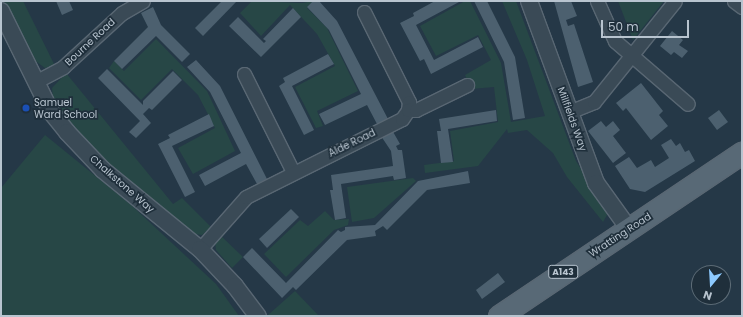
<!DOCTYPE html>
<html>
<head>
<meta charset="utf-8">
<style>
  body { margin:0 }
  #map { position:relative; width:743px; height:317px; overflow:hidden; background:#253847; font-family:Poppins,sans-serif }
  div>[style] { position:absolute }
  .green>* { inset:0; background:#274746 }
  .building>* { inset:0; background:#4c606f }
  .roads { filter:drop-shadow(1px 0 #596773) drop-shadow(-1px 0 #596773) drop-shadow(0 1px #596773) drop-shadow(0 -1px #596773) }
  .minor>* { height:13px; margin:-6.5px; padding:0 6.5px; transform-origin:6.5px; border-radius:6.5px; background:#3a4a56 }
  .tertiary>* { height:16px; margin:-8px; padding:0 8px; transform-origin:8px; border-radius:8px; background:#3a4a56 }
  .primary>* { height:21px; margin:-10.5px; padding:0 10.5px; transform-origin:10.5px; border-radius:10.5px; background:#586976 }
  .dots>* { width:11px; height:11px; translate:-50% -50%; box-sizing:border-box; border:2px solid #1f2f3b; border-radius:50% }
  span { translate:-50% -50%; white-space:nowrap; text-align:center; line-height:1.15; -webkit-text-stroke:3.5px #1f2f3b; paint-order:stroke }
  .shield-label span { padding:1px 3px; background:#1f2f3b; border:1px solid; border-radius:3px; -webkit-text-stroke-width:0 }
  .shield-label { font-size:9px; color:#b8c4cf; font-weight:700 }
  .street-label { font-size:10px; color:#b8c4cf }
  .poi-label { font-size:10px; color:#b8c4cf }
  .left { translate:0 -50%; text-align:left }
  .frame { position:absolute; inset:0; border:2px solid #b8c4cf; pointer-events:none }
  .north { position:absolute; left:691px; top:265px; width:40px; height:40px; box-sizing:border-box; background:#1f2f3b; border:1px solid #5c6b76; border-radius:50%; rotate:198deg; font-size:11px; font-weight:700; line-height:16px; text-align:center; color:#b8c4cf }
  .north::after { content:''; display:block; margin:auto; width:14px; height:18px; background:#8dcaff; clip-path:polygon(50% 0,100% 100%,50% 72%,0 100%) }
  .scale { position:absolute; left:601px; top:20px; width:88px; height:18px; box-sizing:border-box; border:2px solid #b8c4cf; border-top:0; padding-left:5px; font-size:12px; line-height:14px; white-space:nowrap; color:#b8c4cf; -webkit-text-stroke:3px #1f2f3b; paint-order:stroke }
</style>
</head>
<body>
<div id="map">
  <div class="green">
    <div style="clip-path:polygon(4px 1px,23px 1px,55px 66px,45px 68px,34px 60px)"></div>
    <div style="clip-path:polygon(252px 1px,302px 3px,313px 1px,307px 8px,327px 28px,358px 91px,317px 111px,323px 126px,316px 128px,295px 87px,335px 66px,317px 34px,290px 5px,261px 36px,240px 13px)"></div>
    <div style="clip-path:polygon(465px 1px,470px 1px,501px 63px,511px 122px,545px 116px,527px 60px,502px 1px,516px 1px,576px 161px,606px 210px,607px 215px,603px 222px,567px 177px,553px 153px,527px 130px,508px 133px,507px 129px,478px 166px,425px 173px,424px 165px,454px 161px,450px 131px,498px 122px,494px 87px,471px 89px,465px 75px,491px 60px,478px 35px,436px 56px,420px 26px)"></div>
    <div style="clip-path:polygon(618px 1px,664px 1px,633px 40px)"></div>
    <div style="clip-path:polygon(156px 39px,207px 91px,235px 151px,193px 174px,178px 148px,215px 128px,198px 95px,172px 69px,141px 100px,109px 68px,114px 61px,124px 71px)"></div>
    <div style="clip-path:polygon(66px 73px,173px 204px,182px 198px,211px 227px,202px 235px,188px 233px,88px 147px,64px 118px,53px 99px,52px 88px)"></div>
    <div style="clip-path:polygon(45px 135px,130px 204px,216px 284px,239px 316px,1px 316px,1px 188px)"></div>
    <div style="clip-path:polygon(413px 178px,416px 181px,374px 218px,352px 222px,347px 187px)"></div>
    <div style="clip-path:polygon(325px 211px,334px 220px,349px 219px,348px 225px,334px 230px,286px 277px,264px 254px,300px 220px,308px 226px)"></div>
    <div style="clip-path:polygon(219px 234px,243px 257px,232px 268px,216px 250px,215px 241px)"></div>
    <div style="clip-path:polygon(295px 291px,319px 316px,268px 316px,268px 315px)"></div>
  </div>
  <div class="building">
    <div style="clip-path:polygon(56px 1px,69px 1px,73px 10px,62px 15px)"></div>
    <div style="clip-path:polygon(222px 1px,237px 1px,203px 36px,195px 28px)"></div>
    <div style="clip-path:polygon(313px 1px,319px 1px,337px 21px,388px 119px,377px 124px,367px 105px,325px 125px,319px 114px,361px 94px,329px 30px,307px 7px)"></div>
    <div style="clip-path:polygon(435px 1px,459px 2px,416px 25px,434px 60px,478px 37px,483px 47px,431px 74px,424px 59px,420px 61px,400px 23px,414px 16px,413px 13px)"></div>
    <div style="clip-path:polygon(474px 1px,487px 1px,515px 57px,525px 118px,513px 120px,504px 62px)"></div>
    <div style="clip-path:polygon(554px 1px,571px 1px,577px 16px,566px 20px,568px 26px,574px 24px,593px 82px,578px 87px)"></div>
    <div style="clip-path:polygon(153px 7px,161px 25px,190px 54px,182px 62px,156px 36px,122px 69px,114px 61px,148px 27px,141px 13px)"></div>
    <div style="clip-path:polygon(293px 8px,301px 17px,261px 57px,229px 26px,238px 17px,264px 43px,266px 41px,263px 39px)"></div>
    <div style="clip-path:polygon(672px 31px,683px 40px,679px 45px,688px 51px,682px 58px,674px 52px,671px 55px,660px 46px)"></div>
    <div style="clip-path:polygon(328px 54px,334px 64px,292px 86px,314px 130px,304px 135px,279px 86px,285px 82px,283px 78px)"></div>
    <div style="clip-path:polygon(196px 60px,220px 86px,267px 179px,257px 184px,246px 164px,205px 186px,199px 175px,241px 153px,210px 92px,187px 67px)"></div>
    <div style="clip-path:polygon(107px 69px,143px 105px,143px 101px,173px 71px,182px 80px,152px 110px,149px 108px,143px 114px,151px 123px,136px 138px,129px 132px,140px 121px,98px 78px)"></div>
    <div style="clip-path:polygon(641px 83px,663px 111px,659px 115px,668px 126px,651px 140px,626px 108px,623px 111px,616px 103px)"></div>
    <div style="clip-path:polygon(496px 110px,497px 121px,448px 129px,453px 162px,441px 163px,437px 131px,441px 131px,439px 119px)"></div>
    <div style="clip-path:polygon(719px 110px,728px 122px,717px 130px,708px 118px)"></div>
    <div style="clip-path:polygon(209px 114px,214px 126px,172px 146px,195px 192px,185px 197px,158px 144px,170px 138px,168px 135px)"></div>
    <div style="clip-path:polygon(601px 121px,606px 127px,613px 121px,620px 130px,613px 136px,626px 153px,613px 163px,588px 131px)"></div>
    <div style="clip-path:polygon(392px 130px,400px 144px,396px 146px,398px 150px,402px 150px,406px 178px,394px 180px,393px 176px,341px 184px,346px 218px,335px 220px,330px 190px,333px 190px,331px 175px,393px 166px,391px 151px,381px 136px)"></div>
    <div style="clip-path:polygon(671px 139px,676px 146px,680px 143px,685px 152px,689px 150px,695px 161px,645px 192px,630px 189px,615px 166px,629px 157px,637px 168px,651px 160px,655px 167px,669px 158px,661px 145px)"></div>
    <div style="clip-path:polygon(468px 171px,470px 183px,427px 190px,387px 230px,383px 226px,375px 231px,376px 236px,347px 240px,296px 290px,293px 287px,282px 298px,243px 257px,252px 248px,286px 283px,338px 230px,341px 232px,345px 230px,345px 227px,375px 225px,418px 181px)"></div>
    <div style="clip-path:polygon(291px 209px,299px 217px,267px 248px,259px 239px)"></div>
    <div style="clip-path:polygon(498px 273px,505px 282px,482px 299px,476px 290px)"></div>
  </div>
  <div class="roads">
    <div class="minor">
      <div style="left:597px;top:1px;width:44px;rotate:65.8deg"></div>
      <div style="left:615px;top:41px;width:96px;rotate:40.8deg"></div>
      <div style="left:734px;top:1px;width:10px;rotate:37deg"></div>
      <div style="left:364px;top:12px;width:101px;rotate:63.4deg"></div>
      <div style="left:409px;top:102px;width:8px;rotate:97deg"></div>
      <div style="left:244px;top:74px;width:110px;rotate:63.4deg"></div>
      <div style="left:37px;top:81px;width:30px;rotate:-28deg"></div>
      <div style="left:63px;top:67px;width:80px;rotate:-42.5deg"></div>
      <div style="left:122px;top:13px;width:24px;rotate:-30deg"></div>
      <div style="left:569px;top:112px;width:27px;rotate:-22deg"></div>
      <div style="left:594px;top:102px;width:129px;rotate:-51.3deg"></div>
      <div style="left:200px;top:249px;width:69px;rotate:-48.5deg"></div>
      <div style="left:246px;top:197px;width:174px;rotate:-26.6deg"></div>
      <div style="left:402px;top:119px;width:11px;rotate:-56deg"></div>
      <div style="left:408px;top:110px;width:8px"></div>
      <div style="left:416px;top:110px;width:57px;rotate:-26.1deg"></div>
    </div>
    <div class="tertiary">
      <div style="left:529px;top:1px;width:194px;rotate:69.8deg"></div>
      <div style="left:596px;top:183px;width:57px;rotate:54.3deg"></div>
      <div style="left:1px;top:11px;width:113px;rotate:63.7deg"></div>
      <div style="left:51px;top:112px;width:26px;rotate:51deg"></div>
      <div style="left:67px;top:132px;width:52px;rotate:46.5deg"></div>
      <div style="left:103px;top:170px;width:125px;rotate:39.2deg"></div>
      <div style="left:200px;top:249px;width:51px;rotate:46.6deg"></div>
      <div style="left:235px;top:286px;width:38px;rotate:53deg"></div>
    </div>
    <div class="primary">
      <div style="left:499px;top:316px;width:293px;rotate:-33.9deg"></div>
    </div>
  </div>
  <div class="dots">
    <div style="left:26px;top:108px;background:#1a4fb4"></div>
  </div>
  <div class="shield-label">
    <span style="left:563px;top:272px">A143</span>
  </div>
  <div class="street-label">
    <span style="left:90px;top:42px;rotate:-43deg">Bourne Road</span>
    <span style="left:572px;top:119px;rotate:70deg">Millfields Way</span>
    <span style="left:352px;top:143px;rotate:-26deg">Alde Road</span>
    <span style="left:122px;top:184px;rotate:41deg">Chalkstone Way</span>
    <span style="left:620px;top:235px;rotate:-33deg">Wratting Road</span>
  </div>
  <div class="poi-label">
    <span class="left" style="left:34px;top:108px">Samuel<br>Ward School</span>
  </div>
  <div class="frame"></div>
  <div class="north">N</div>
  <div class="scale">50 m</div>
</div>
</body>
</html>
